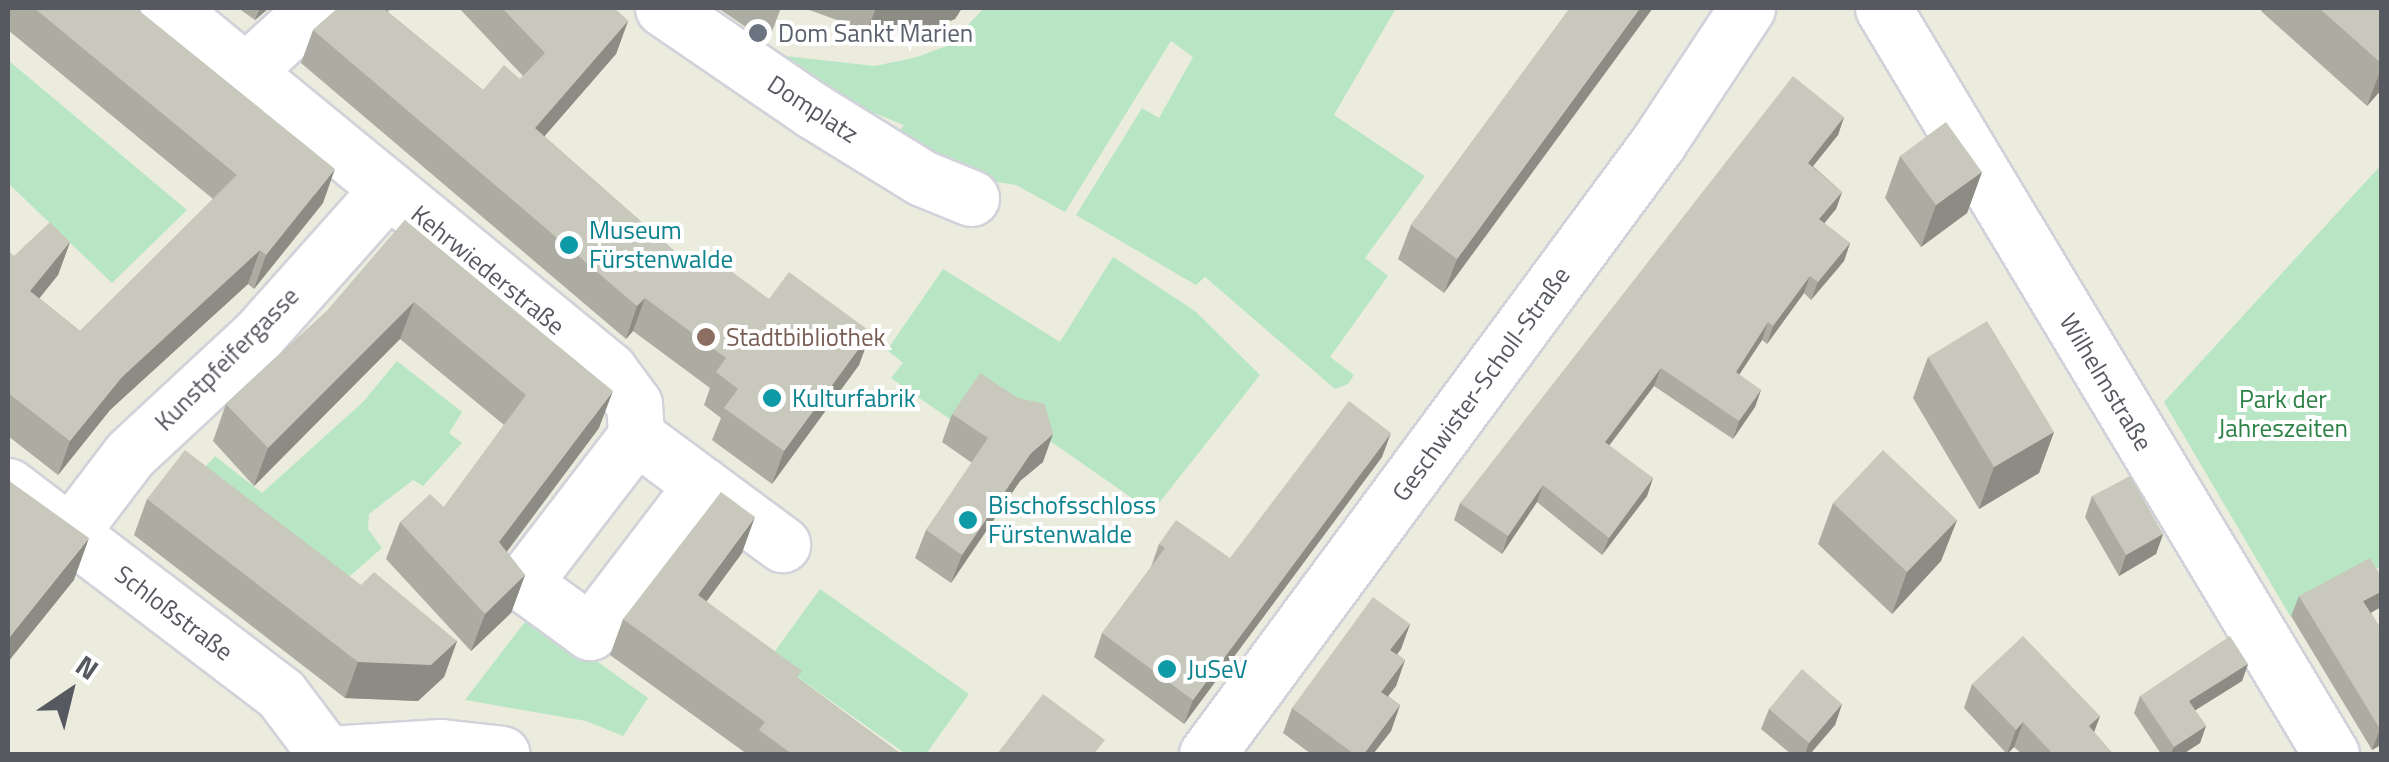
<!DOCTYPE html>
<html>
<head>
<meta charset="utf-8">
<style>
  body { margin:0 }
  #map { position:relative; width:2389px; height:762px; overflow:hidden; background:#ececde; font-family:"Titillium Web",sans-serif }
  div>[style] { position:absolute }
  .green>* { inset:0; background:#b8e6c4 }
  .roads { filter:drop-shadow(2px 0 #d1d2da) drop-shadow(-2px 0 #d1d2da) drop-shadow(0 2px #d1d2da) drop-shadow(0 -2px #d1d2da) }
  .minor>* { height:55px; margin:-27.5px; padding:0 27.5px; transform-origin:27.5px; border-radius:27.5px; background:#fff }
  .wall>* { inset:0; background:#adaca3 }
  .shaded-wall>* { inset:0; background:#8d8c84 }
  .building>* { inset:0; background:#c9c8bd }
  .dots>* { width:28px; height:28px; translate:-50% -50%; box-sizing:border-box; border:5px solid #fff; border-radius:50% }
  span { translate:-50% -50%; white-space:nowrap; text-align:center; line-height:1.15; -webkit-text-stroke:8px #fff; paint-order:stroke }
  .worship-label { font-size:25px; color:#5b616d }
  .left { translate:0 -50%; text-align:left }
  .street-label { font-size:25px; color:#575961 }
  .culture-label { font-size:25px; color:#0d838f }
  .education-label { font-size:25px; color:#785e54 }
  .park-label { font-size:25px; color:#2e8247 }
  .frame { position:absolute; inset:0; border:10px solid #575961; pointer-events:none }
  .north { position:absolute; left:20px; top:642px; width:100px; height:100px; -webkit-text-stroke:8px #fff; paint-order:stroke; rotate:35deg; font-size:28px; font-weight:700; line-height:40px; text-align:center; color:#575961 }
  .north::after { content:''; display:block; margin:auto; width:35px; height:45px; background:#575961; clip-path:polygon(50% 0,100% 100%,50% 72%,0 100%) }
</style>
</head>
<body>
<div id="map">
  <div class="green">
    <div style="clip-path:polygon(984px 8px,1396px 8px,1334px 115px,1425px 176px,1365px 258px,1388px 276px,1330px 357px,1354px 375px,1348px 384px,1335px 389px,1205px 277px,1196px 285px,1076px 215px,1142px 108px,1159px 118px,1193px 57px,1171px 41px,1065px 212px,1016px 185px,983px 180px,893px 140px,904px 125px,846px 102px,777px 55px,875px 66px,917px 57px,949px 45px)"></div>
    <div style="clip-path:polygon(8px 60px,187px 210px,112px 283px,8px 183px)"></div>
    <div style="clip-path:polygon(2381px 165px,2381px 566px,2290px 616px,2164px 402px)"></div>
    <div style="clip-path:polygon(1113px 257px,1195px 311px,1260px 375px,1152px 512px,1017px 418px,955px 423px,891px 378px,903px 363px,887px 350px,943px 269px,1060px 342px)"></div>
    <div style="clip-path:polygon(397px 361px,462px 412px,449px 433px,462px 443px,423px 486px,413px 480px,369px 514px,368px 529px,382px 548px,326px 597px,191px 483px,215px 456px,262px 493px,363px 402px)"></div>
    <div style="clip-path:polygon(820px 589px,969px 694px,926px 754px,906px 754px,770px 658px)"></div>
    <div style="clip-path:polygon(531px 614px,648px 698px,623px 736px,586px 721px,465px 700px)"></div>
  </div>
  <div class="roads">
    <div class="minor">
      <div style="left:168px;top:8px;width:571px;rotate:39.38deg"></div>
      <div style="left:609px;top:370px;width:42px;rotate:53.7deg"></div>
      <div style="left:634px;top:404px;width:32px;rotate:86deg"></div>
      <div style="left:663px;top:8px;width:181px;rotate:34.4deg"></div>
      <div style="left:812px;top:110px;width:129px;rotate:31.7deg"></div>
      <div style="left:922px;top:178px;width:53px;rotate:22.2deg"></div>
      <div style="left:1883px;top:8px;width:870px;rotate:59.01deg"></div>
      <div style="left:246px;top:71px;width:93px;rotate:-42.4deg"></div>
      <div style="left:636px;top:436px;width:185px;rotate:127.5deg"></div>
      <div style="left:523px;top:583px;width:83px;rotate:36.2deg"></div>
      <div style="left:590px;top:632px;width:185px;rotate:-52.7deg"></div>
      <div style="left:636px;top:436px;width:182px;rotate:36.5deg"></div>
      <div style="left:8px;top:486px;width:343px;rotate:37.3deg"></div>
      <div style="left:281px;top:694px;width:75px;rotate:53.1deg"></div>
      <div style="left:70px;top:533px;width:99px;rotate:-52.8deg"></div>
      <div style="left:130px;top:454px;width:176px;rotate:-42.9deg"></div>
      <div style="left:259px;top:334px;width:194px;rotate:-48.3deg"></div>
      <div style="left:329px;top:754px;width:112px;rotate:-3.6deg"></div>
      <div style="left:441px;top:747px;width:61px;rotate:6.5deg"></div>
      <div style="left:1207px;top:754px;width:759px;rotate:-53.57deg"></div>
      <div style="left:1658px;top:143px;width:162px;rotate:-56.6deg"></div>
    </div>
  </div>
  <div class="wall">
    <div style="clip-path:polygon(8px 8px,136px 8px,323px 203px,254px 289px,248px 284px,110px 410px,58px 475px,8px 436px,8px 251px,14px 256px,70px 242px,58px 275px,39px 298px,80px 331px,213px 199px,8px 30px)"></div>
    <div style="clip-path:polygon(238px 8px,269px 8px,255px 20px)"></div>
    <div style="clip-path:polygon(338px 8px,390px 8px,388px 12px,483px 90px,520px 79px,523px 76px,459px 8px,614px 8px,628px 21px,616px 54px,544px 136px,697px 271px,769px 299px,871px 332px,859px 365px,772px 484px,712px 440px,721px 418px,704px 405px,710px 388px,633px 331px,626px 339px,301px 63px,313px 30px)"></div>
    <div style="clip-path:polygon(718px 8px,781px 8px,768px 42px)"></div>
    <div style="clip-path:polygon(804px 8px,962px 8px,955px 19px,914px 35px,867px 31px)"></div>
    <div style="clip-path:polygon(1570px 8px,1444px 293px,1398px 259px,1411px 225px)"></div>
    <div style="clip-path:polygon(2262px 8px,2382px 8px,2382px 89px,2367px 106px,2261px 11px)"></div>
    <div style="clip-path:polygon(1844px 117px,1838px 135px,1813px 166px,1842px 192px,1836px 209px,1824px 223px,1850px 243px,1844px 261px,1811px 300px,1804px 293px,1767px 344px,1762px 340px,1739px 375px,1761px 390px,1755px 407px,1733px 439px,1654px 386px,1609px 446px,1653px 478px,1647px 496px,1602px 555px,1537px 502px,1502px 554px,1454px 520px,1460px 503px)"></div>
    <div style="clip-path:polygon(1900px 156px,1982px 172px,1967px 213px,1921px 247px,1885px 198px)"></div>
    <div style="clip-path:polygon(405px 220px,599px 428px,507px 552px,525px 575px,511px 613px,471px 651px,386px 559px,400px 522px,444px 507px,504px 425px,400px 339px,254px 486px,213px 441px,226px 404px,327px 311px)"></div>
    <div style="clip-path:polygon(1928px 357px,2054px 432px,2039px 473px,1979px 509px,1913px 398px)"></div>
    <div style="clip-path:polygon(952px 414px,1043px 462px,1020px 481px,951px 583px,915px 558px,926px 530px,972px 463px,942px 442px)"></div>
    <div style="clip-path:polygon(1382px 457px,1184px 724px,1094px 657px,1102px 633px,1151px 567px,1159px 544px,1230px 558px)"></div>
    <div style="clip-path:polygon(2092px 496px,2163px 534px,2156px 554px,2119px 576px,2085px 517px)"></div>
    <div style="clip-path:polygon(147px 499px,361px 585px,457px 641px,444px 677px,418px 701px,345px 698px,134px 535px)"></div>
    <div style="clip-path:polygon(1833px 503px,1957px 520px,1941px 561px,1892px 614px,1818px 544px)"></div>
    <div style="clip-path:polygon(742px 553px,706px 601px,799px 679px,901px 754px,747px 754px,610px 655px,623px 619px)"></div>
    <div style="clip-path:polygon(2299px 596px,2379px 608px,2371px 613px,2382px 631px,2382px 744px,2372px 750px,2291px 616px)"></div>
    <div style="clip-path:polygon(1410px 624px,1401px 649px,1397px 654px,1405px 660px,1396px 686px,1388px 696px,1400px 705px,1391px 731px,1373px 754px,1311px 754px,1283px 733px,1292px 708px)"></div>
    <div style="clip-path:polygon(2248px 664px,2242px 681px,2195px 710px,2206px 726px,2200px 743px,2183px 754px,2161px 754px,2134px 713px,2140px 696px)"></div>
    <div style="clip-path:polygon(1972px 684px,2100px 716px,2094px 732px,2113px 754px,2022px 754px,2014px 747px,2007px 754px,1964px 708px)"></div>
    <div style="clip-path:polygon(1842px 704px,1835px 725px,1810px 754px,1791px 754px,1761px 729px,1769px 709px)"></div>
  </div>
  <div class="shaded-wall">
    <div style="clip-path:polygon(260px 8px,269px 8px,255px 20px)"></div>
    <div style="clip-path:polygon(876px 8px,962px 8px,955px 19px,914px 35px,867px 31px)"></div>
    <div style="clip-path:polygon(1640px 8px,1653px 8px,1444px 293px,1457px 259px)"></div>
    <div style="clip-path:polygon(628px 21px,616px 54px,523px 161px,535px 128px)"></div>
    <div style="clip-path:polygon(2382px 66px,2382px 89px,2367px 106px)"></div>
    <div style="clip-path:polygon(1844px 117px,1838px 135px,1802px 180px,1808px 163px)"></div>
    <div style="clip-path:polygon(335px 169px,323px 203px,254px 289px,266px 255px)"></div>
    <div style="clip-path:polygon(1982px 172px,1967px 213px,1921px 247px,1936px 205px)"></div>
    <div style="clip-path:polygon(1842px 192px,1836px 209px,1813px 237px,1819px 219px)"></div>
    <div style="clip-path:polygon(70px 242px,58px 275px,18px 325px,30px 291px)"></div>
    <div style="clip-path:polygon(1850px 243px,1844px 261px,1811px 300px,1818px 282px)"></div>
    <div style="clip-path:polygon(260px 250px,248px 284px,110px 410px,58px 475px,70px 441px,122px 377px)"></div>
    <div style="clip-path:polygon(1810px 276px,1804px 293px,1767px 344px,1773px 326px)"></div>
    <div style="clip-path:polygon(645px 298px,633px 331px,626px 339px,637px 306px)"></div>
    <div style="clip-path:polygon(414px 302px,400px 339px,254px 486px,268px 448px)"></div>
    <div style="clip-path:polygon(1768px 322px,1762px 340px,1729px 390px,1736px 372px)"></div>
    <div style="clip-path:polygon(871px 332px,859px 365px,772px 484px,784px 451px)"></div>
    <div style="clip-path:polygon(1661px 368px,1654px 386px,1598px 460px,1605px 442px)"></div>
    <div style="clip-path:polygon(1761px 390px,1755px 407px,1733px 439px,1739px 421px)"></div>
    <div style="clip-path:polygon(613px 391px,599px 428px,486px 579px,499px 542px)"></div>
    <div style="clip-path:polygon(2054px 432px,2039px 473px,1979px 509px,1994px 467px)"></div>
    <div style="clip-path:polygon(1391px 433px,1382px 457px,1184px 724px,1193px 700px)"></div>
    <div style="clip-path:polygon(1053px 434px,1043px 462px,1020px 481px,951px 583px,962px 555px,1031px 453px)"></div>
    <div style="clip-path:polygon(1653px 478px,1647px 496px,1602px 555px,1609px 538px)"></div>
    <div style="clip-path:polygon(1543px 485px,1537px 502px,1502px 554px,1508px 536px)"></div>
    <div style="clip-path:polygon(755px 517px,742px 553px,685px 631px,698px 595px)"></div>
    <div style="clip-path:polygon(1957px 520px,1941px 561px,1892px 614px,1907px 572px)"></div>
    <div style="clip-path:polygon(2163px 534px,2156px 554px,2119px 576px,2126px 555px)"></div>
    <div style="clip-path:polygon(89px 538px,74px 580px,8px 662px,8px 639px)"></div>
    <div style="clip-path:polygon(525px 575px,511px 613px,471px 651px,485px 614px)"></div>
    <div style="clip-path:polygon(2382px 591px,2382px 602px,2379px 608px,2356px 621px,2363px 601px)"></div>
    <div style="clip-path:polygon(1410px 624px,1401px 649px,1381px 676px,1390px 650px)"></div>
    <div style="clip-path:polygon(457px 641px,444px 677px,418px 701px,345px 698px,358px 662px)"></div>
    <div style="clip-path:polygon(1405px 660px,1396px 686px,1372px 717px,1381px 692px)"></div>
    <div style="clip-path:polygon(2248px 664px,2242px 681px,2183px 718px,2189px 701px)"></div>
    <div style="clip-path:polygon(1842px 704px,1835px 725px,1810px 754px,1805px 754px,1809px 743px)"></div>
    <div style="clip-path:polygon(1400px 705px,1391px 731px,1373px 754px,1364px 754px)"></div>
    <div style="clip-path:polygon(2100px 716px,2091px 740px,2089px 726px)"></div>
    <div style="clip-path:polygon(2023px 722px,2014px 747px,2007px 754px,2016px 730px)"></div>
    <div style="clip-path:polygon(2206px 726px,2200px 743px,2183px 754px,2171px 754px,2174px 747px)"></div>
    <div style="clip-path:polygon(2382px 728px,2382px 744px,2372px 750px,2380px 729px)"></div>
  </div>
  <div class="building">
    <div style="clip-path:polygon(34px 8px,136px 8px,335px 169px,266px 255px,260px 250px,122px 377px,70px 441px,8px 393px,8px 251px,14px 256px,50px 222px,70px 242px,30px 291px,80px 331px,237px 175px)"></div>
    <div style="clip-path:polygon(338px 8px,385px 8px,384px 9px,483px 90px,504px 65px,520px 79px,545px 53px,502px 8px,614px 8px,628px 21px,535px 128px,697px 271px,709px 255px,769px 299px,789px 272px,871px 332px,784px 451px,724px 408px,738px 389px,716px 372px,726px 358px,645px 298px,637px 306px,313px 30px)"></div>
    <div style="clip-path:polygon(1570px 8px,1640px 8px,1457px 259px,1411px 225px)"></div>
    <div style="clip-path:polygon(2319px 8px,2382px 8px,2382px 64px)"></div>
    <div style="clip-path:polygon(1793px 76px,1844px 117px,1808px 163px,1842px 192px,1819px 219px,1850px 243px,1818px 282px,1810px 276px,1773px 326px,1768px 322px,1736px 372px,1761px 390px,1739px 421px,1661px 368px,1605px 442px,1653px 478px,1609px 538px,1543px 485px,1508px 536px,1460px 503px)"></div>
    <div style="clip-path:polygon(1946px 122px,1982px 172px,1936px 205px,1900px 156px)"></div>
    <div style="clip-path:polygon(405px 220px,613px 391px,499px 542px,525px 575px,485px 614px,400px 522px,430px 494px,444px 507px,526px 395px,414px 302px,268px 448px,226px 404px,327px 311px)"></div>
    <div style="clip-path:polygon(1987px 321px,2054px 432px,1994px 467px,1928px 357px)"></div>
    <div style="clip-path:polygon(980px 373px,1018px 398px,1045px 404px,1053px 434px,1031px 453px,962px 555px,926px 530px,988px 438px,952px 414px)"></div>
    <div style="clip-path:polygon(1349px 401px,1391px 433px,1193px 700px,1102px 633px,1165px 548px,1159px 544px,1176px 520px,1230px 558px)"></div>
    <div style="clip-path:polygon(185px 450px,361px 585px,374px 572px,457px 641px,431px 665px,358px 662px,147px 499px)"></div>
    <div style="clip-path:polygon(1883px 450px,1957px 520px,1907px 572px,1833px 503px)"></div>
    <div style="clip-path:polygon(2130px 476px,2163px 534px,2126px 555px,2092px 496px)"></div>
    <div style="clip-path:polygon(8px 480px,89px 538px,8px 639px)"></div>
    <div style="clip-path:polygon(721px 492px,755px 517px,698px 595px,802px 671px,797px 678px,901px 754px,792px 754px,759px 730px,765px 722px,623px 619px)"></div>
    <div style="clip-path:polygon(2370px 558px,2382px 578px,2382px 591px,2363px 601px,2382px 631px,2382px 728px,2380px 729px,2299px 596px)"></div>
    <div style="clip-path:polygon(1373px 597px,1410px 624px,1390px 650px,1405px 660px,1381px 692px,1400px 705px,1364px 754px,1354px 754px,1292px 708px)"></div>
    <div style="clip-path:polygon(2023px 636px,2100px 716px,2089px 726px,2113px 754px,2053px 754px,2023px 722px,2016px 730px,1972px 684px)"></div>
    <div style="clip-path:polygon(2230px 636px,2248px 664px,2189px 701px,2206px 726px,2174px 747px,2140px 696px)"></div>
    <div style="clip-path:polygon(1802px 669px,1842px 704px,1809px 743px,1769px 709px)"></div>
    <div style="clip-path:polygon(1043px 694px,1105px 740px,1094px 754px,997px 754px)"></div>
  </div>
  <div class="dots">
    <div style="left:758px;top:33px;background:#6b7280"></div>
    <div style="left:569px;top:245px;background:#0f9aa8"></div>
    <div style="left:706px;top:337px;background:#8d6e63"></div>
    <div style="left:772px;top:398px;background:#0f9aa8"></div>
    <div style="left:968px;top:520px;background:#0f9aa8"></div>
    <div style="left:1167px;top:669px;background:#0f9aa8"></div>
  </div>
  <div class="worship-label">
    <span class="left" style="left:778px;top:33px">Dom Sankt Marien</span>
  </div>
  <div class="street-label">
    <span style="left:813px;top:109px;rotate:33deg">Domplatz</span>
    <span style="left:488px;top:270px;rotate:39deg">Kehrwiederstraße</span>
    <span style="left:227px;top:359px;rotate:-45deg">Kunstpfeifergasse</span>
    <span style="left:2106px;top:382px;rotate:59deg">Wilhelmstraße</span>
    <span style="left:1481px;top:384px;rotate:-54deg">Geschwister-Scholl-Straße</span>
    <span style="left:174px;top:613px;rotate:37deg">Schloßstraße</span>
  </div>
  <div class="culture-label">
    <span class="left" style="left:589px;top:245px">Museum<br>Fürstenwalde</span>
    <span class="left" style="left:792px;top:398px">Kulturfabrik</span>
    <span class="left" style="left:988px;top:520px">Bischofsschloss<br>Fürstenwalde</span>
    <span class="left" style="left:1187px;top:669px">JuSeV</span>
  </div>
  <div class="education-label">
    <span class="left" style="left:726px;top:337px">Stadtbibliothek</span>
  </div>
  <div class="park-label">
    <span style="left:2283px;top:414px">Park der<br>Jahreszeiten</span>
  </div>
  <div class="frame"></div>
  <div class="north">N</div>
</div>
</body>
</html>
